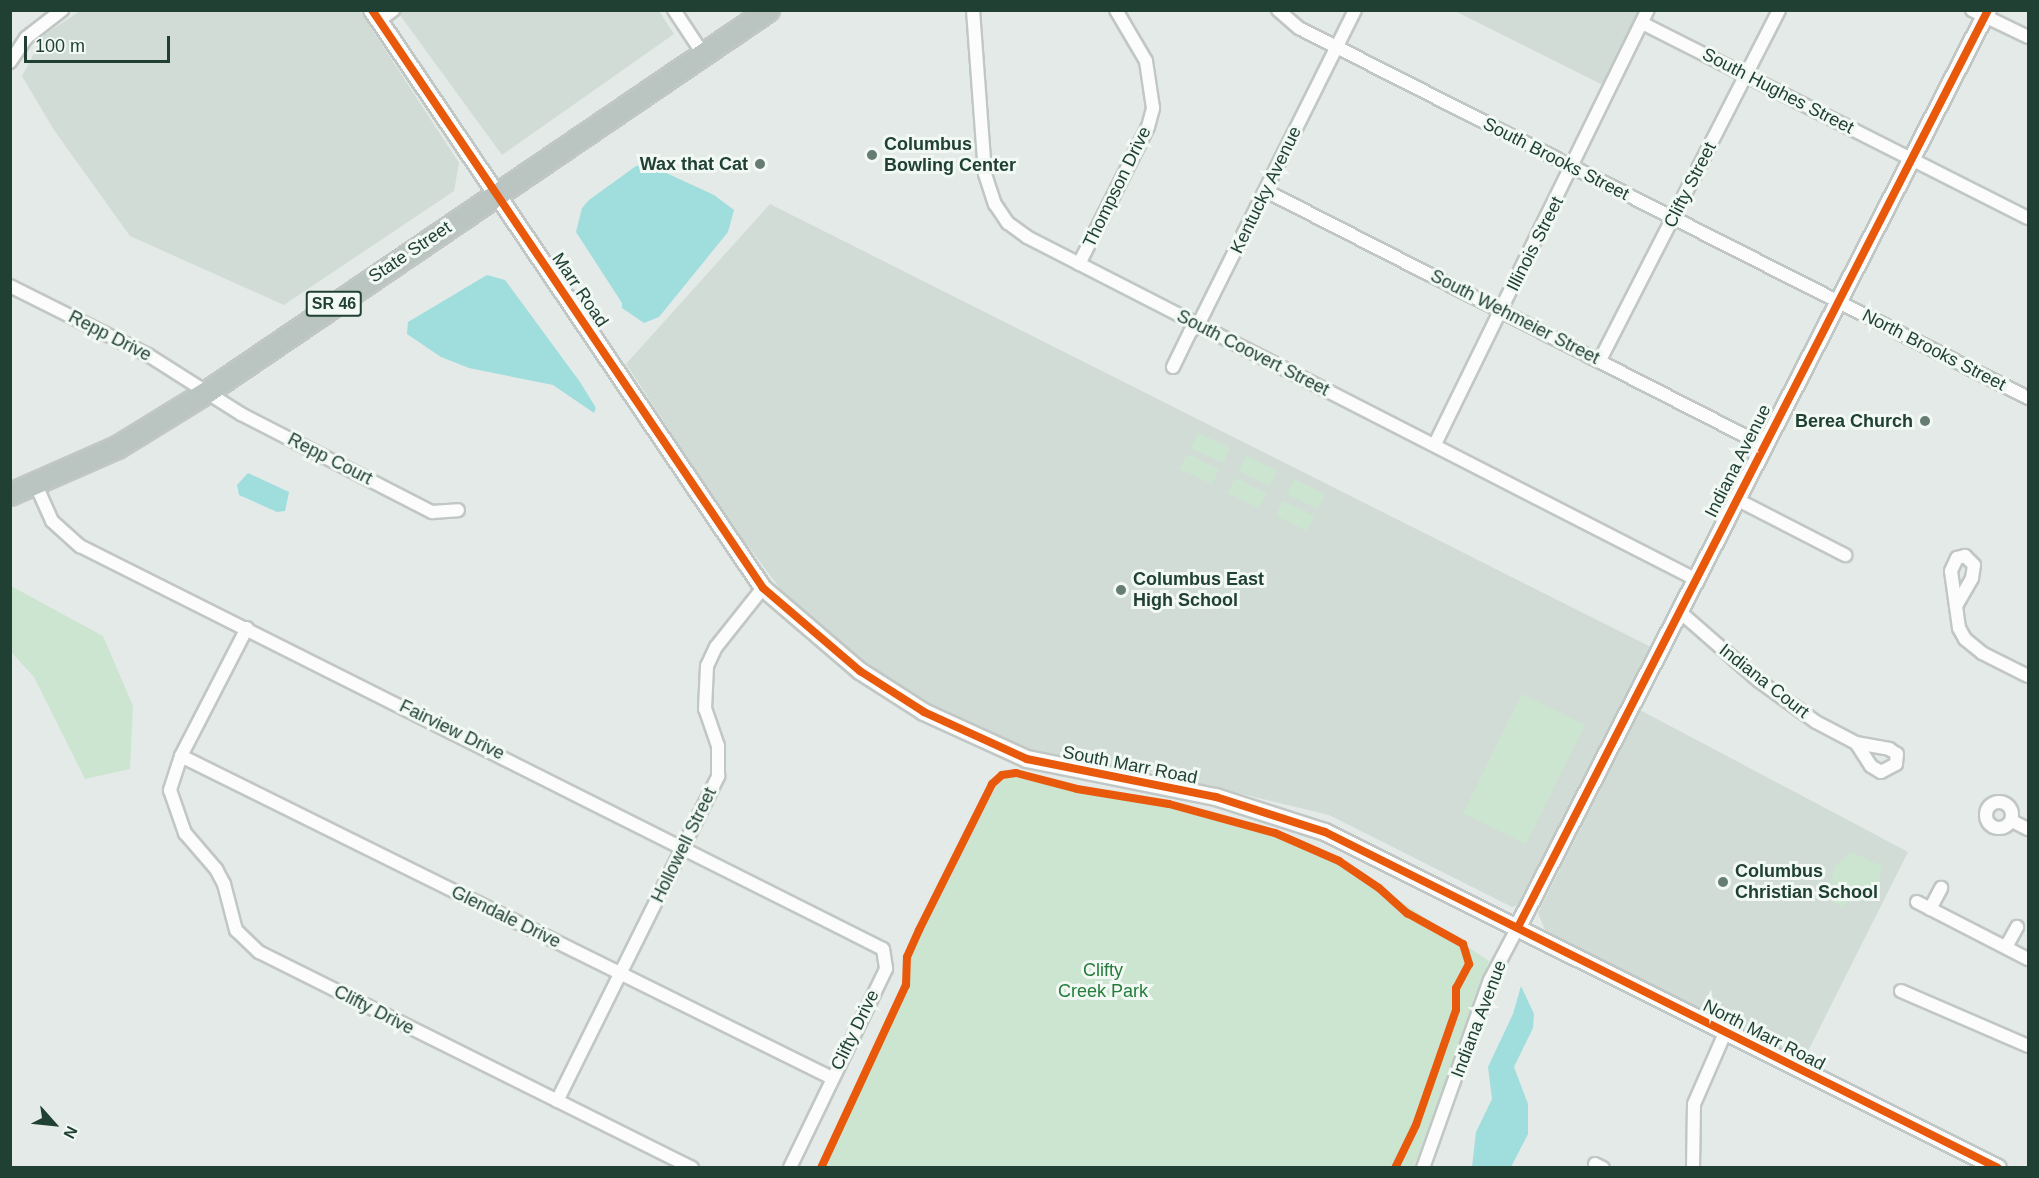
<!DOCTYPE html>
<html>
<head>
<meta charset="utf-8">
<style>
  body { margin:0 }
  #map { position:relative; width:2039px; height:1178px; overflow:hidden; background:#e4eae7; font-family:Arial,sans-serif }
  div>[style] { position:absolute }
  .built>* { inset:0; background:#d1dcd6 }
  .green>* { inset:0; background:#cce5d0 }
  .water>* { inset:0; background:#a0dddd }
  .roads { filter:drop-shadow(2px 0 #c1c7c4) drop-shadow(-2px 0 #c1c7c4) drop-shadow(0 2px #c1c7c4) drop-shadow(0 -2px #c1c7c4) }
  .street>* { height:12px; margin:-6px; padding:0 6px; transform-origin:6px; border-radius:6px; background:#fbfcfb }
  .street>.ring { margin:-6px; padding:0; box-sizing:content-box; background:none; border:12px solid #fbfcfb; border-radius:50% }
  .secondary>* { height:16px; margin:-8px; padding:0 8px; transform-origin:8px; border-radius:8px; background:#fbfcfb }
  .highway>* { height:21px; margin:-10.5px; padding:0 10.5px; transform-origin:10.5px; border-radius:10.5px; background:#bac4c0 }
  .cycleway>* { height:8px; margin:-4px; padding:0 4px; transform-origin:4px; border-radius:4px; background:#e8590c }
  .dots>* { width:16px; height:16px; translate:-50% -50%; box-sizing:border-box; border:3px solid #f2f9f5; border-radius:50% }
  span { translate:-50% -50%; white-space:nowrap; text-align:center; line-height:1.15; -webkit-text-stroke:6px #f2f9f5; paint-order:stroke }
  .shield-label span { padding:2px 4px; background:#f2f9f5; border:2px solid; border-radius:4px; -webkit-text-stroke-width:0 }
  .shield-label { font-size:16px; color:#1f4033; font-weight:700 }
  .street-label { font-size:18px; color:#1f4033 }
  .poi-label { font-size:18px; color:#1f4033; font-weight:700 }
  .left { translate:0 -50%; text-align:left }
  .right { translate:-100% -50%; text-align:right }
  .park-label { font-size:18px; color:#257c3a }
  .frame { position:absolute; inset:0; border:12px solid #1f4033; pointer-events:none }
  .north { position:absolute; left:24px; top:1094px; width:60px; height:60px; -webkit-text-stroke:4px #f2f9f5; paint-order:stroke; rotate:117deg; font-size:16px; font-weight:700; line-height:24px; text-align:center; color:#1f4033 }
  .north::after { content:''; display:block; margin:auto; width:21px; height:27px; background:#1f4033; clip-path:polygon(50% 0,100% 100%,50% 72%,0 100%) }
  .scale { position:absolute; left:24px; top:36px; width:146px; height:27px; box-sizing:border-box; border:3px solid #1f4033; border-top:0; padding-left:8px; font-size:18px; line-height:21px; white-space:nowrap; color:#1f4033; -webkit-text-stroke:4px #f2f9f5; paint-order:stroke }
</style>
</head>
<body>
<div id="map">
  <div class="built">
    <div style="clip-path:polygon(80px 11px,360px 11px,459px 163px,454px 191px,284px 305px,130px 236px,54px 130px,22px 76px,44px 35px)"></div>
    <div style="clip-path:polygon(397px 11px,659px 11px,674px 34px,502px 155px)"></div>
    <div style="clip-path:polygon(1455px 11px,1639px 11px,1603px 85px)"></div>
    <div style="clip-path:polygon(770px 204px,1653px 648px,1523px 903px,1512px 907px,1329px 815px,1151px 772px,1057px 759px,1006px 742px,940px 713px,861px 663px,791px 603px,729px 521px,626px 364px)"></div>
    <div style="clip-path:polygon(1640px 710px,1908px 852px,1803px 1061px,1545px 930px,1538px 913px)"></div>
  </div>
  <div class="green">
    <div style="clip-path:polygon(1198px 433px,1230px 448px,1223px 463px,1191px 448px)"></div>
    <div style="clip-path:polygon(1187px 454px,1219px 469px,1212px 484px,1180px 469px)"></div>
    <div style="clip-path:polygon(1246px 456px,1277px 471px,1270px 486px,1239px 471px)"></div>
    <div style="clip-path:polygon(1235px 478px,1267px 493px,1259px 508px,1228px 493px)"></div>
    <div style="clip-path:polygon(1294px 479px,1325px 494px,1318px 509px,1287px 494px)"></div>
    <div style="clip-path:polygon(1283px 501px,1314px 516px,1307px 531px,1276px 516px)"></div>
    <div style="clip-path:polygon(11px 586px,103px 636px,133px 706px,130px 769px,85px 779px,34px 677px,11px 652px)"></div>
    <div style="clip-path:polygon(1522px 694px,1585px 725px,1526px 844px,1463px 813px)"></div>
    <div style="clip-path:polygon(1002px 775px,1154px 802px,1257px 827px,1355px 871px,1489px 961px,1414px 1167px,820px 1167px,898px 1001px,907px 957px)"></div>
    <div style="clip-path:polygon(1851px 852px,1882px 866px,1876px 895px,1865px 895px,1857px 902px,1849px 900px,1842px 908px,1832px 900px,1829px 890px,1835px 866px)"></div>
  </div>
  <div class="water">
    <div style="clip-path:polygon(649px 165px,714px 195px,734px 210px,728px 232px,659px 317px,644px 323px,622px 308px,622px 303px,576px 232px,582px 208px,589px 200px,636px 166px)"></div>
    <div style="clip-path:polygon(487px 275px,505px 280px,580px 382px,596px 408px,594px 413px,553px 385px,469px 368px,441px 357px,407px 334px,408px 322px)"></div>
    <div style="clip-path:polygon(248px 473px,289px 492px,285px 511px,277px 512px,239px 495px,237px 485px)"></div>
    <div style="clip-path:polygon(1521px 986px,1534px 1014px,1533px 1028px,1514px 1067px,1528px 1104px,1528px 1134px,1511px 1167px,1472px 1167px,1476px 1132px,1492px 1099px,1488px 1067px,1513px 1014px)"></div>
  </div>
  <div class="roads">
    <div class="street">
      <div style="left:674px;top:10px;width:53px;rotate:56.6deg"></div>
      <div style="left:973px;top:10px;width:164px;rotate:85.8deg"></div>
      <div style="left:985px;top:174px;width:32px;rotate:72deg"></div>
      <div style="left:995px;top:204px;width:23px;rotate:56deg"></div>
      <div style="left:1008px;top:223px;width:24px;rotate:36deg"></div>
      <div style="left:1027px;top:237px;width:750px;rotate:27.11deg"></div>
      <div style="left:1278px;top:10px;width:28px;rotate:41deg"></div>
      <div style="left:1299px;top:28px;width:818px;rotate:26.91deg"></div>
      <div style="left:1972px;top:10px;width:62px;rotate:25.7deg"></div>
      <div style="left:378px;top:21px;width:19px;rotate:-36deg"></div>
      <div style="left:1642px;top:23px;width:432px;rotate:26.8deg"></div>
      <div style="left:10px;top:62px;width:29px;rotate:-56deg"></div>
      <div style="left:26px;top:38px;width:46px;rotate:-37.9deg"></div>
      <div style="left:1266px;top:191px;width:558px;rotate:27.07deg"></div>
      <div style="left:1079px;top:264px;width:153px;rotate:-63.3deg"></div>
      <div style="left:1148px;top:127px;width:20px;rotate:-75deg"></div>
      <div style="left:1153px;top:108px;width:48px;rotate:-98.5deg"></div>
      <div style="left:1146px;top:61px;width:59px;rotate:-120.5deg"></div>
      <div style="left:10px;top:286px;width:154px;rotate:26.6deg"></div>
      <div style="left:148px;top:355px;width:110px;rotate:32.4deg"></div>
      <div style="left:241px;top:414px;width:215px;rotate:27.2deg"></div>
      <div style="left:432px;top:512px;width:26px;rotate:-4deg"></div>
      <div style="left:1600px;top:360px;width:393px;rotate:-62.9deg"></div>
      <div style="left:1173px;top:367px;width:39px;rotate:-64deg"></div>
      <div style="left:1190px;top:332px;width:11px;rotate:-41deg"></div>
      <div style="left:1198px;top:325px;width:352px;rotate:-63.5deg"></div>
      <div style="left:1435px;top:444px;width:483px;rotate:-63.9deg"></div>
      <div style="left:36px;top:485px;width:39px;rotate:66deg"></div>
      <div style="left:52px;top:521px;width:38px;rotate:42deg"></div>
      <div style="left:80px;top:546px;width:898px;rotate:26.65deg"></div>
      <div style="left:883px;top:949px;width:20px;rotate:81deg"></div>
      <div style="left:886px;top:969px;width:221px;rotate:115.8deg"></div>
      <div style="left:1736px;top:499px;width:123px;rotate:27.2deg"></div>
      <div style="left:1956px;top:606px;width:32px;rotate:-60deg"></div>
      <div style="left:1972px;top:578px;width:13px;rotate:-81deg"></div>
      <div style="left:1974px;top:565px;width:13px;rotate:-135deg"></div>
      <div style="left:1965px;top:556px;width:8px;rotate:166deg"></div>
      <div style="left:1957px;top:558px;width:14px;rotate:115deg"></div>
      <div style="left:1951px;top:571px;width:58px;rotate:82deg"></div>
      <div style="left:1959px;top:628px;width:13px;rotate:61deg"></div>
      <div style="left:1965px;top:639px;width:22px;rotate:39deg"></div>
      <div style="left:1982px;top:653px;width:51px;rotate:26.6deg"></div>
      <div style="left:1679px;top:611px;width:106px;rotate:41.2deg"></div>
      <div style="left:1759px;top:681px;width:70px;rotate:35.7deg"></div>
      <div style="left:1816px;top:722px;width:45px;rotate:27.7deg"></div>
      <div style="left:1856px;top:743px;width:34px;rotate:10deg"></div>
      <div style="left:1889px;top:749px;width:9px;rotate:32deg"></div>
      <div style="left:1897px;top:754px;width:10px;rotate:96deg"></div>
      <div style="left:1896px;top:764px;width:17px;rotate:152deg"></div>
      <div style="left:1881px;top:772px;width:12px;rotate:-149deg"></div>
      <div style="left:1871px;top:766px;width:27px;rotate:-123deg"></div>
      <div style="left:247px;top:628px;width:144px;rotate:117.3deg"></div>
      <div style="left:181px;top:756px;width:36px;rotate:108deg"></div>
      <div style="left:170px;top:790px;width:46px;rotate:70.8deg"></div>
      <div style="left:185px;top:833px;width:48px;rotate:49.3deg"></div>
      <div style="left:216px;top:869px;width:17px;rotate:62deg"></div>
      <div style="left:224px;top:884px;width:48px;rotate:75.4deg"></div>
      <div style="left:236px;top:930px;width:32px;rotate:44deg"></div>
      <div style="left:259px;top:952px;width:484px;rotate:26.5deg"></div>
      <div style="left:181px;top:756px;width:726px;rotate:26.32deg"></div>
      <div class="ring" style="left:1986px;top:802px;width:14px;height:14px"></div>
      <div style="left:2012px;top:821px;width:18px;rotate:27deg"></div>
      <div style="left:1917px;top:902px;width:125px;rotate:27.2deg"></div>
      <div style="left:1930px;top:909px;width:24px;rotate:-62deg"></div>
      <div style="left:2006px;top:947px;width:23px;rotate:-61deg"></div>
      <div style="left:1901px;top:991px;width:138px;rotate:23.4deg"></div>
      <div style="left:557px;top:1101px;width:363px;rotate:-63.6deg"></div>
      <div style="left:718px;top:776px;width:30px;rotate:-90deg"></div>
      <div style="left:718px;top:746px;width:39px;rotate:-109deg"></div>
      <div style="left:705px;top:709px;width:43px;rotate:-87.3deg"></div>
      <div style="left:707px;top:666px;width:21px;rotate:-65deg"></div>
      <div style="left:716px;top:647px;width:75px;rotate:-51.5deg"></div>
      <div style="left:1595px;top:1164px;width:9px;rotate:27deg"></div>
      <div style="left:1423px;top:1168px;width:200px;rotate:-70.4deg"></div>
      <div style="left:1490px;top:980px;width:60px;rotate:-62.2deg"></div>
      <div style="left:1693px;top:1168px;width:64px;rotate:-89.1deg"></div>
      <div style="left:1694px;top:1104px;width:77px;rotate:-66.4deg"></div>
    </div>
    <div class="secondary">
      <div style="left:372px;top:10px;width:698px;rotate:55.92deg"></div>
      <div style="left:763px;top:588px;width:128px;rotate:40.6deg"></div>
      <div style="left:860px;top:671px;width:76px;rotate:32.6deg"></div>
      <div style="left:924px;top:712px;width:113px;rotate:24.5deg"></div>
      <div style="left:1027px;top:759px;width:193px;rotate:11.4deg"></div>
      <div style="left:1216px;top:797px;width:114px;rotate:17.8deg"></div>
      <div style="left:1325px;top:832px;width:752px;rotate:26.53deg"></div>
      <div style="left:1518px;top:927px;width:1030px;rotate:-62.86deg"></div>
    </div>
    <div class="highway">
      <div style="left:10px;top:494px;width:117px;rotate:-23.7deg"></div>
      <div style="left:117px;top:447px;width:107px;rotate:-31.6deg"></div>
      <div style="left:208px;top:391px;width:677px;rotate:-34.23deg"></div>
    </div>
  </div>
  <div class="cycleway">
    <div style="left:372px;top:10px;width:698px;rotate:55.92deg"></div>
    <div style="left:763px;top:588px;width:128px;rotate:40.6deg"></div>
    <div style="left:860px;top:671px;width:76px;rotate:32.6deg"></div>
    <div style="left:924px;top:712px;width:113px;rotate:24.5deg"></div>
    <div style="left:1027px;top:759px;width:193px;rotate:11.4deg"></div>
    <div style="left:1216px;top:797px;width:114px;rotate:17.8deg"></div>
    <div style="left:1325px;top:832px;width:752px;rotate:26.53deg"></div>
    <div style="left:1518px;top:927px;width:1030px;rotate:-62.86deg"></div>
    <div style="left:821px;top:1168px;width:202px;rotate:-65.1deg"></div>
    <div style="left:906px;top:985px;width:28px;rotate:-88deg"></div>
    <div style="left:907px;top:957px;width:30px;rotate:-66deg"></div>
    <div style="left:919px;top:930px;width:163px;rotate:-63.4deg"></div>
    <div style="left:992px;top:784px;width:13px;rotate:-42deg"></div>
    <div style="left:1002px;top:775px;width:14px;rotate:-8deg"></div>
    <div style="left:1016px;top:773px;width:63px;rotate:14.7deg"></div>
    <div style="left:1077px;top:789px;width:93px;rotate:9.3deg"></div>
    <div style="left:1169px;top:804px;width:110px;rotate:15.3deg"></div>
    <div style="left:1275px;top:833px;width:70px;rotate:23.6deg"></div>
    <div style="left:1339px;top:861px;width:48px;rotate:34deg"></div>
    <div style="left:1379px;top:888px;width:38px;rotate:42deg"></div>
    <div style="left:1407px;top:913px;width:64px;rotate:29deg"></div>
    <div style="left:1463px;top:944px;width:21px;rotate:73deg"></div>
    <div style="left:1469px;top:964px;width:27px;rotate:118deg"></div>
    <div style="left:1456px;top:988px;width:22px;rotate:90deg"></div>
    <div style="left:1456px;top:1010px;width:122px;rotate:109.2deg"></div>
    <div style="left:1416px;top:1125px;width:48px;rotate:116deg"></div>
  </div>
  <div class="dots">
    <div style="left:872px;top:155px;background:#647c72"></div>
    <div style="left:760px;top:164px;background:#647c72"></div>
    <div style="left:1925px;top:421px;background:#647c72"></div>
    <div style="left:1121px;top:590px;background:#647c72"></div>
    <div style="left:1723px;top:882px;background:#647c72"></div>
  </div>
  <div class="shield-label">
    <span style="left:334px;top:304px">SR 46</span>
  </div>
  <div class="street-label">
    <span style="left:1778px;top:91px;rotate:27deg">South Hughes Street</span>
    <span style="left:1556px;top:159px;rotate:27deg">South Brooks Street</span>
    <span style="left:1690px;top:185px;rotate:-63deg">Clifty Street</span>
    <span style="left:1117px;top:187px;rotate:-64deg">Thompson Drive</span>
    <span style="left:1266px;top:190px;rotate:-64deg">Kentucky Avenue</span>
    <span style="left:1535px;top:244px;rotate:-63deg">Illinois Street</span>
    <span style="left:410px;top:252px;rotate:-34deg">State Street</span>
    <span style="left:580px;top:290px;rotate:56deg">Marr Road</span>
    <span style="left:1515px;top:317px;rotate:27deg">South Wehmeier Street</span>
    <span style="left:110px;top:336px;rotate:27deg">Repp Drive</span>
    <span style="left:1934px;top:350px;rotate:27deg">North Brooks Street</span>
    <span style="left:1253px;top:353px;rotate:27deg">South Coovert Street</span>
    <span style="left:330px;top:459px;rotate:27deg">Repp Court</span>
    <span style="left:1738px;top:461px;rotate:-63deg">Indiana Avenue</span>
    <span style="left:1764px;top:681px;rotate:38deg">Indiana Court</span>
    <span style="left:452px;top:730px;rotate:26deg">Fairview Drive</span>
    <span style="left:1130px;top:765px;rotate:11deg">South Marr Road</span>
    <span style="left:684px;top:845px;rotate:-64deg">Hollowell Street</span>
    <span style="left:506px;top:917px;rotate:26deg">Glendale Drive</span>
    <span style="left:374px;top:1010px;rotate:27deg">Clifty Drive</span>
    <span style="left:1479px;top:1019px;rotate:-69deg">Indiana Avenue</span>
    <span style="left:855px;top:1030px;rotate:-64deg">Clifty Drive</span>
    <span style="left:1764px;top:1035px;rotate:27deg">North Marr Road</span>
  </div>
  <div class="poi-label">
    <span class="left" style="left:884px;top:155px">Columbus<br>Bowling Center</span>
    <span class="right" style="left:748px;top:164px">Wax that Cat</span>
    <span class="right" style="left:1913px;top:421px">Berea Church</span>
    <span class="left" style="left:1133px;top:590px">Columbus East<br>High School</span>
    <span class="left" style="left:1735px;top:882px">Columbus<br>Christian School</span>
  </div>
  <div class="park-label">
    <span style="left:1103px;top:981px">Clifty<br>Creek Park</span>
  </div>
  <div class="frame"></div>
  <div class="north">N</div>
  <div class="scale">100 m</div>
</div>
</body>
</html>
